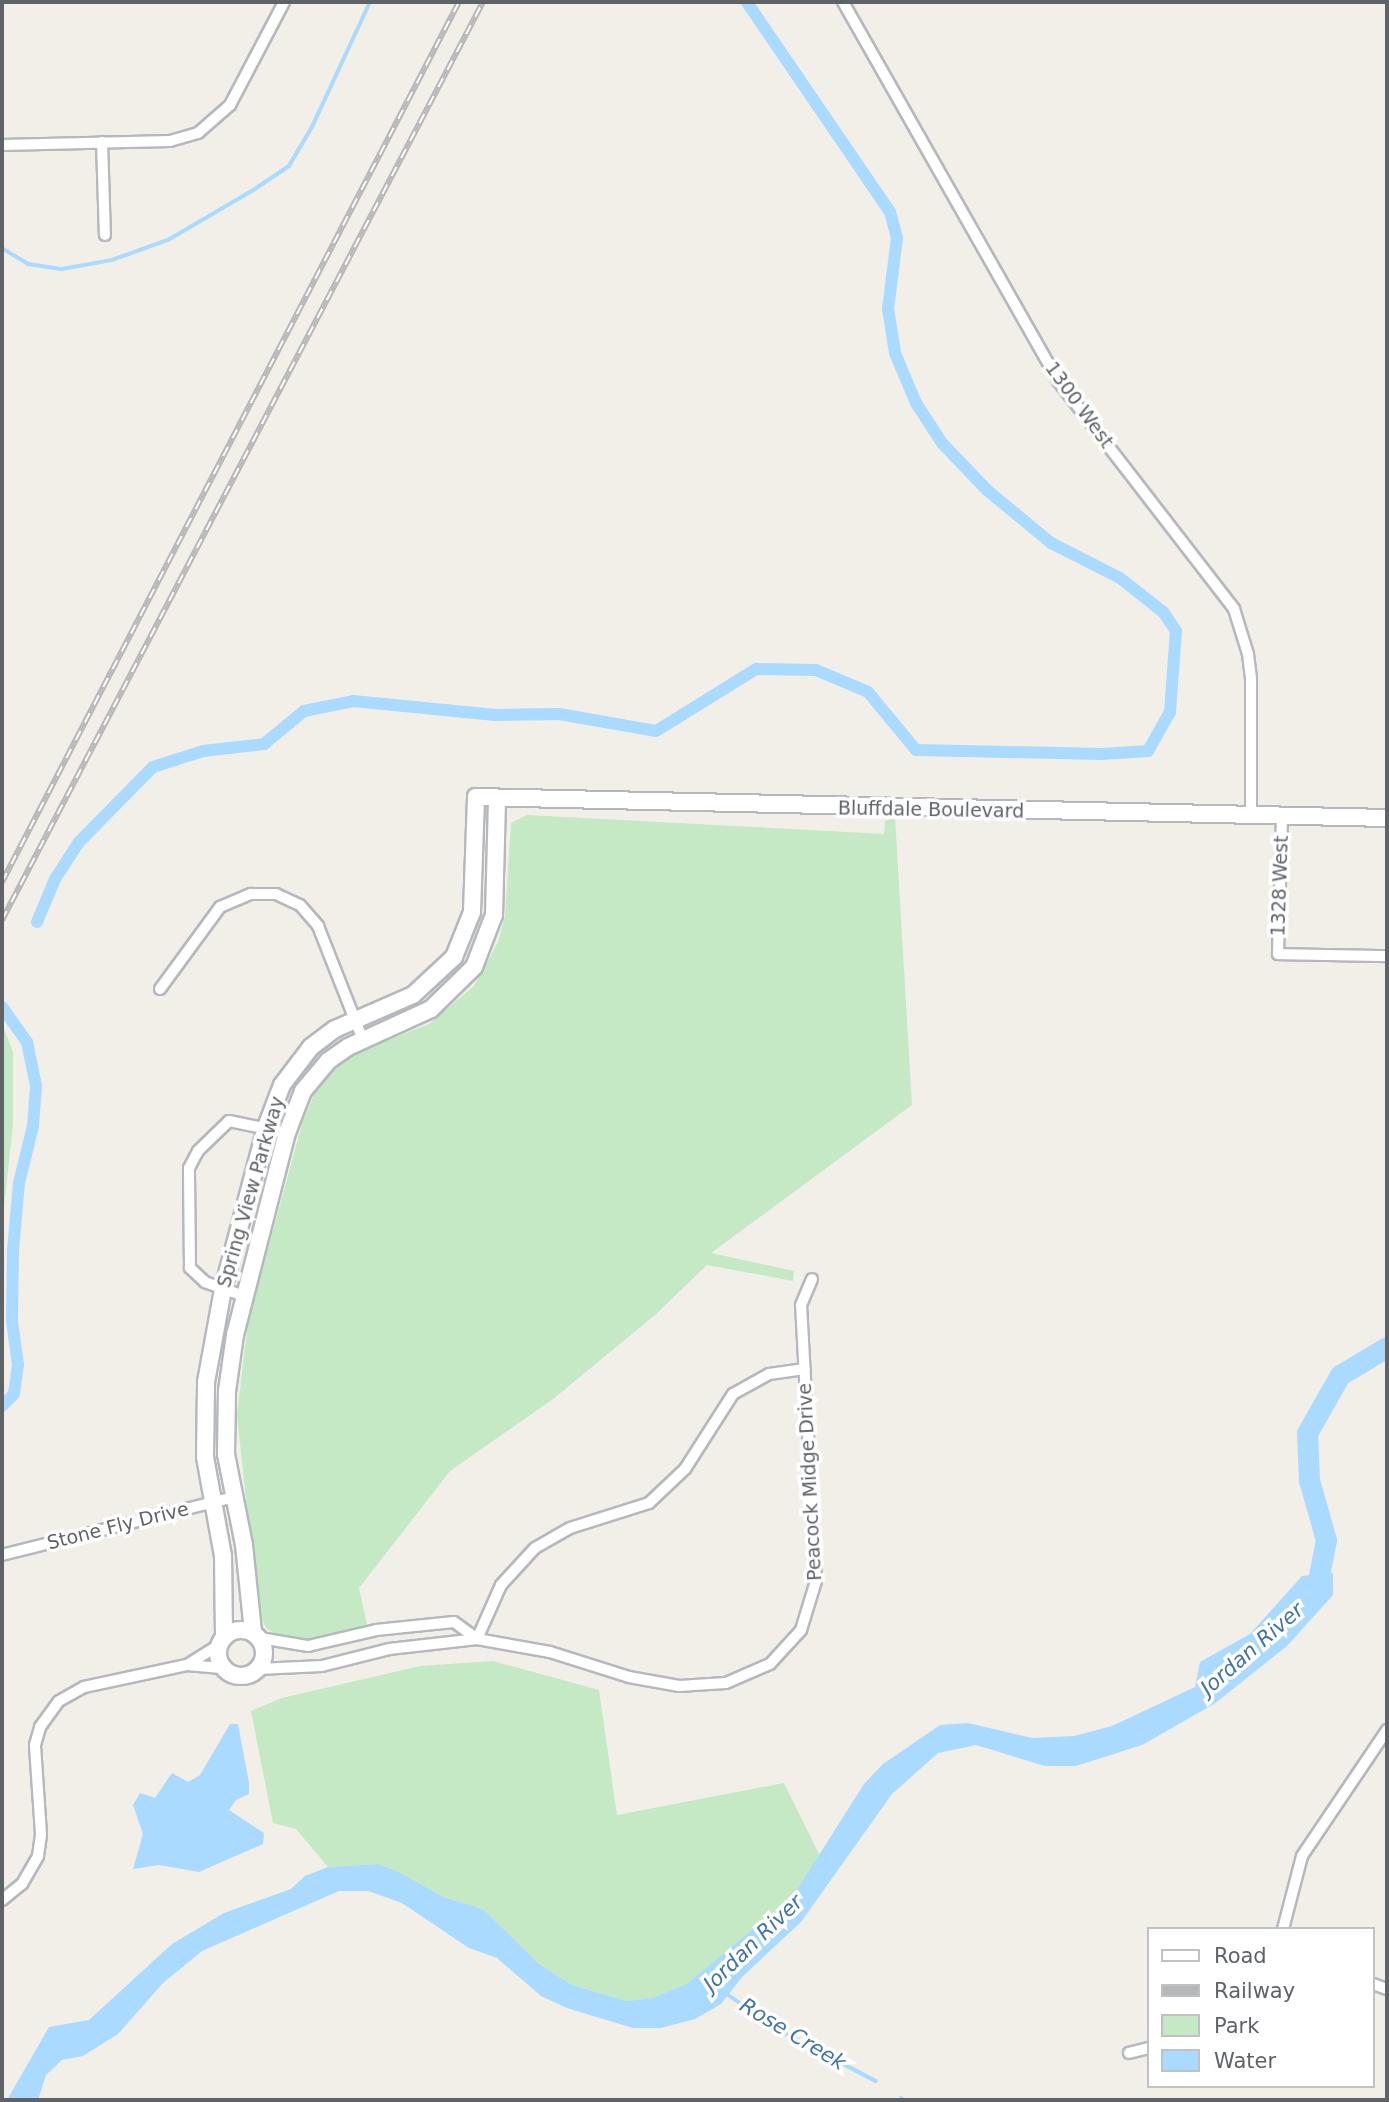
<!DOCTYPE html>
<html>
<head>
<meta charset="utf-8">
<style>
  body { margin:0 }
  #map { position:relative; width:1389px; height:2102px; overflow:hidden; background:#f1efe8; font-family:"DejaVu Sans",sans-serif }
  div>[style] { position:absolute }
  .green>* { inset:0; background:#c5e8c5 }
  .water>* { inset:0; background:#aadaff }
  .stream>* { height:3.5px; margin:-1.75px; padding:0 1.75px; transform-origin:1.75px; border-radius:1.75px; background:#aadaff }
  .canal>* { height:12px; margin:-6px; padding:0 6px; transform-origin:6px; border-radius:6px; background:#aadaff }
  .river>* { height:21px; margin:-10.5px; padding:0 10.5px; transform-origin:10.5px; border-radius:10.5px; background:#aadaff }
  .roads { filter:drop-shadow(2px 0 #b5b8bc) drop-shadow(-2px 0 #b5b8bc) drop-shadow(0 2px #b5b8bc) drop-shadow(0 -2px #b5b8bc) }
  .street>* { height:10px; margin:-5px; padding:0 5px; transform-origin:5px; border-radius:5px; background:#fff }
  .secondary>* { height:16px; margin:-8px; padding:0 8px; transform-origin:8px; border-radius:8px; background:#fff }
  .secondary>.ring { margin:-8px; padding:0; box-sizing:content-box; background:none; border:16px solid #fff; border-radius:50% }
  .rail>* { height:6px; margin-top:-3px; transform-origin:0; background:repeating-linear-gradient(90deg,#fff 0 10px,#b6b7b8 0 20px); box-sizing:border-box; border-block:2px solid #b6b7b8 }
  span { translate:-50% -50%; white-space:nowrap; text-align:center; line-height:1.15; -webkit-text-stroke:7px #fff; paint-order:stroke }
  .street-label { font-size:19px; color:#5f6368 }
  .water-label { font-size:21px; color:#4174aa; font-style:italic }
  .frame { position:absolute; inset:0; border:4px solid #5f6368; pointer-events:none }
  .legend { position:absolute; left:1147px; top:1927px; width:228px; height:161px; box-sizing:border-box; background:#fff; border:2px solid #bfc1c3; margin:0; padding:9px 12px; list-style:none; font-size:21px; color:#5f6368 }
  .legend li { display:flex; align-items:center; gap:14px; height:35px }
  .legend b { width:35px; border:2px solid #bfc1c3 }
</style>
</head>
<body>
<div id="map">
  <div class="green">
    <div style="clip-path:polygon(527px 815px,884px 834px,885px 821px,895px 817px,912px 1105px,711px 1253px,794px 1271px,793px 1281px,707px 1265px,655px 1315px,553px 1399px,450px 1471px,359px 1588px,367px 1625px,313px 1639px,280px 1636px,267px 1629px,258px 1613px,237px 1415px,248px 1322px,302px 1124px,317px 1087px,345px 1057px,429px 1024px,474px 986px,498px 942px,505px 916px,511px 823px)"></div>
    <div style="clip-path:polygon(2px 1024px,13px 1052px,13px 1125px,2px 1224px)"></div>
    <div style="clip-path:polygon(493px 1661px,599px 1690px,617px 1815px,784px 1783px,820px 1856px,793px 1896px,687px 1985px,653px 1998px,627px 2001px,572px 1985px,539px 1964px,483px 1909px,443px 1897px,378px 1864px,328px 1867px,296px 1829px,273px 1823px,251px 1711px,282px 1698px,420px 1666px)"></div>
  </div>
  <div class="water">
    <div style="clip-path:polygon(1333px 1573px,1333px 1595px,1287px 1646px,1214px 1704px,1142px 1745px,1076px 1766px,1045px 1766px,976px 1745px,938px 1753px,892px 1794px,801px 1922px,742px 1977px,721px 2004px,695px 2019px,661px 2028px,633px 2028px,567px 2008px,541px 1996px,497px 1958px,469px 1948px,402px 1903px,368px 1891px,339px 1891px,202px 1951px,163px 1983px,118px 2034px,83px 2056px,62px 2060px,46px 2075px,38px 2100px,7px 2100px,49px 2027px,89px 2020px,172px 1944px,224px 1913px,291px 1889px,305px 1876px,328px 1867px,378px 1864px,396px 1871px,443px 1897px,483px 1909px,539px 1964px,572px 1985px,627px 2001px,653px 1998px,687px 1984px,793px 1896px,864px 1784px,883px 1764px,940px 1725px,968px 1723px,1032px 1738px,1074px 1736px,1112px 1726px,1195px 1687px,1200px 1662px,1250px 1634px,1302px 1576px)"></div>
    <div style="clip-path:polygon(230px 1724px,238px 1724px,249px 1783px,249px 1794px,236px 1800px,229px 1810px,264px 1833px,263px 1844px,199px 1872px,159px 1865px,133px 1869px,143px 1834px,133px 1805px,140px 1793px,155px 1798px,172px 1773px,188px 1782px,200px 1775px)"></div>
  </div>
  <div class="stream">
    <div style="left:2px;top:248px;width:31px;rotate:31deg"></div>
    <div style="left:29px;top:264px;width:33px;rotate:9deg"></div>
    <div style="left:62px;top:269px;width:51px;rotate:-10.2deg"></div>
    <div style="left:112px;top:260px;width:59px;rotate:-19.7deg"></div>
    <div style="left:168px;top:240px;width:97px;rotate:-30.3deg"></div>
    <div style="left:252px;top:191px;width:45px;rotate:-34deg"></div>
    <div style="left:289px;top:166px;width:45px;rotate:-59.5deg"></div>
    <div style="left:312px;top:127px;width:138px;rotate:-65.1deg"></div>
    <div style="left:724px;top:1992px;width:69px;rotate:34.4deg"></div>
    <div style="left:781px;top:2031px;width:107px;rotate:27.8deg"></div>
    <div style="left:901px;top:2098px;width:4px;rotate:34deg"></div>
  </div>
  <div class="canal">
    <div style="left:37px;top:922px;width:47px;rotate:-67.3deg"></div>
    <div style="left:55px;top:879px;width:44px;rotate:-57deg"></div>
    <div style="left:79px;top:842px;width:105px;rotate:-45.4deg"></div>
    <div style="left:153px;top:767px;width:52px;rotate:-17.7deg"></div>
    <div style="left:203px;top:751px;width:61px;rotate:-6.5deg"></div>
    <div style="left:264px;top:744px;width:52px;rotate:-39.5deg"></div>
    <div style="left:304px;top:711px;width:50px;rotate:-11.5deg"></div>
    <div style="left:353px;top:701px;width:143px;rotate:5.6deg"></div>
    <div style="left:495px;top:715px;width:64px;rotate:-0.9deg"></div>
    <div style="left:559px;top:714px;width:98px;rotate:9.9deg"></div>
    <div style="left:656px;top:731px;width:118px;rotate:-31.8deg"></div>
    <div style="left:756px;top:669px;width:60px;rotate:1deg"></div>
    <div style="left:816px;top:670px;width:56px;rotate:22.9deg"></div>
    <div style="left:868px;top:692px;width:75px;rotate:50.4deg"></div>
    <div style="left:916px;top:750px;width:186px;rotate:1.2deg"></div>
    <div style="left:1102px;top:754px;width:46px;rotate:-3.7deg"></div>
    <div style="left:1148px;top:751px;width:45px;rotate:-60.6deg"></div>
    <div style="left:1170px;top:712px;width:81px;rotate:-85.8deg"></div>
    <div style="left:1176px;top:631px;width:23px;rotate:-124deg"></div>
    <div style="left:1163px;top:612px;width:55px;rotate:-141.7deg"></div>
    <div style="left:1120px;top:578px;width:77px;rotate:-153.1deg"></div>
    <div style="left:1051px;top:543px;width:83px;rotate:-140.4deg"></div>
    <div style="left:987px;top:490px;width:65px;rotate:-133.8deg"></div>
    <div style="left:942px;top:443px;width:48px;rotate:-123deg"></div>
    <div style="left:916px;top:403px;width:54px;rotate:-112.8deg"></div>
    <div style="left:895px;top:353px;width:45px;rotate:-99deg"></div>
    <div style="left:888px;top:309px;width:72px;rotate:-82.8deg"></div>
    <div style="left:897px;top:238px;width:27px;rotate:-105deg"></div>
    <div style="left:890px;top:212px;width:254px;rotate:-124.3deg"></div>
    <div style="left:2px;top:1007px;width:43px;rotate:54.5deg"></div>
    <div style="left:27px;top:1042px;width:45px;rotate:78.4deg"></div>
    <div style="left:36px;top:1086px;width:40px;rotate:94.3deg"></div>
    <div style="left:33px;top:1126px;width:59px;rotate:103.8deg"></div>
    <div style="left:19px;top:1183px;width:67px;rotate:95.1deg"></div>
    <div style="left:13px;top:1250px;width:71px;rotate:90.8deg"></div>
    <div style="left:12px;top:1321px;width:44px;rotate:82.2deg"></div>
    <div style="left:18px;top:1365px;width:29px;rotate:98deg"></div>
    <div style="left:14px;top:1394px;width:17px;rotate:135deg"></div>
  </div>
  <div class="river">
    <div style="left:1309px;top:1600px;width:8px;rotate:-40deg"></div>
    <div style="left:1315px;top:1595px;width:56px;rotate:-78.7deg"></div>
    <div style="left:1326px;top:1540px;width:62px;rotate:-105.8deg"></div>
    <div style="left:1309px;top:1480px;width:47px;rotate:-92.4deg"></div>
    <div style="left:1307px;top:1433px;width:67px;rotate:-60.4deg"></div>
    <div style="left:1340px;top:1375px;width:55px;rotate:-30.8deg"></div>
  </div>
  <div class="roads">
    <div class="street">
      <div style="left:843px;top:2px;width:436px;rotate:60.4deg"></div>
      <div style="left:1058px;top:381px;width:288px;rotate:52.3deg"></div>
      <div style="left:1234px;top:609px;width:47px;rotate:72.7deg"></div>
      <div style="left:1248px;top:654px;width:25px;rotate:83deg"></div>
      <div style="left:1251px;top:679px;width:139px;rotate:90deg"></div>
      <div style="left:102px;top:142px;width:93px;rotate:88.2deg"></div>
      <div style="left:2px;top:145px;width:168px;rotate:-1.4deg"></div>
      <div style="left:170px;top:141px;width:29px;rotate:-16deg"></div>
      <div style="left:198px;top:133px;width:43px;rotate:-41.2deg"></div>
      <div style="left:230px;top:105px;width:116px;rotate:-62.3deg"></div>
      <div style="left:1282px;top:818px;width:136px;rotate:91.7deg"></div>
      <div style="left:1278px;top:954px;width:109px;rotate:1.1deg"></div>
      <div style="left:160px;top:989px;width:102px;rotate:-53.8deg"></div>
      <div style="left:220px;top:907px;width:34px;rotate:-23deg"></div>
      <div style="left:251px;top:894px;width:25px"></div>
      <div style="left:276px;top:894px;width:26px;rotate:25deg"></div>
      <div style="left:300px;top:905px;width:28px;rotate:49deg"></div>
      <div style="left:318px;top:926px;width:123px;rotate:68.5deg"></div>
      <div style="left:244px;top:1296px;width:41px;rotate:-160.3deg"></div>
      <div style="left:205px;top:1282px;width:21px;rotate:-137deg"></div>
      <div style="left:190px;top:1268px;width:100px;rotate:-90.6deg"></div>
      <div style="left:189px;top:1168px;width:19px;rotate:-62deg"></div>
      <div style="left:198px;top:1151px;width:43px;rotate:-44.1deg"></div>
      <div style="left:229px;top:1121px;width:59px;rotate:11.7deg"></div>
      <div style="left:2px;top:1555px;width:239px;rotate:-14deg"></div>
      <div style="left:260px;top:1638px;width:49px;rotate:9.5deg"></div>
      <div style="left:308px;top:1646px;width:70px;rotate:-13.2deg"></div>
      <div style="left:376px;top:1630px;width:78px;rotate:-5.9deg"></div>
      <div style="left:454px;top:1622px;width:29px;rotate:36deg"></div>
      <div style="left:477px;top:1639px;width:59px;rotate:-66deg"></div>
      <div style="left:501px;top:1585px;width:50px;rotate:-47.4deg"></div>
      <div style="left:535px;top:1548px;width:40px;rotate:-29.7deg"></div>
      <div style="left:570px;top:1528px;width:83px;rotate:-17.6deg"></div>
      <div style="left:649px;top:1503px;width:50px;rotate:-43.4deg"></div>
      <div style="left:685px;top:1469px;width:89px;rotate:-57.4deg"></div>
      <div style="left:733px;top:1394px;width:41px;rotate:-29.1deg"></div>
      <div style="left:769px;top:1374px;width:36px;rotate:-8deg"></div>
      <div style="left:187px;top:1665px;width:38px;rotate:-32deg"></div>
      <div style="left:258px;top:1669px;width:64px;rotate:-2.7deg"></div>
      <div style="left:322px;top:1666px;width:69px;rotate:-14.2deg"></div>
      <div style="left:389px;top:1649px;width:89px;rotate:-6.5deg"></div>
      <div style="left:477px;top:1639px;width:74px;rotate:10.1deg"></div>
      <div style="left:550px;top:1652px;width:83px;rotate:17.6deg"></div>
      <div style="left:629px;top:1677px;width:51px;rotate:10.2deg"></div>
      <div style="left:679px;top:1686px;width:47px;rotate:-3.7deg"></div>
      <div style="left:726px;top:1683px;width:48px;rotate:-23.4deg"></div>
      <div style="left:770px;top:1664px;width:46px;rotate:-47.6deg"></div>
      <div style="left:801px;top:1630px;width:51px;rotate:-73deg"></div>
      <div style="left:816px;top:1581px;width:276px;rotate:-93.1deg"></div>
      <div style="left:801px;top:1305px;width:28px;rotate:-67deg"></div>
      <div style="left:2px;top:1900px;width:26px;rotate:-39deg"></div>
      <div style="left:22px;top:1884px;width:32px;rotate:-60deg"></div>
      <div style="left:38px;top:1856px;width:22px;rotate:-82deg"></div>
      <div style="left:41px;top:1834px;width:89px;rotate:-93.9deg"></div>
      <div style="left:35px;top:1745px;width:19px;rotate:-74deg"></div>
      <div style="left:40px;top:1727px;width:32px;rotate:-54deg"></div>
      <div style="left:59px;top:1701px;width:29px;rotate:-29deg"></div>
      <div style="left:84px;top:1687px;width:105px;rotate:-12.1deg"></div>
      <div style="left:187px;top:1665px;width:37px;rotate:5deg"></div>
      <div style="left:1283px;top:1929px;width:75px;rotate:-75.4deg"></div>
      <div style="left:1302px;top:1856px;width:152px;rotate:-56deg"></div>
      <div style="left:1373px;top:1984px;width:15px;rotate:20deg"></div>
      <div style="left:1129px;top:2053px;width:21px;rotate:-14deg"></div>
    </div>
    <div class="secondary">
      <div class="ring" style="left:218px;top:1630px;width:30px;height:30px"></div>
      <div style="left:253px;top:1632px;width:87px;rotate:-95.9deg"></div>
      <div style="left:244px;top:1545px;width:93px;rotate:-101.2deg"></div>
      <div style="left:226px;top:1454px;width:63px;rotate:-89.1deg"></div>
      <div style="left:227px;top:1391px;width:57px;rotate:-81.9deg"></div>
      <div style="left:235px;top:1335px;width:209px;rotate:-75.6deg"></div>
      <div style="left:287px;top:1133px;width:45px;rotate:-69.1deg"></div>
      <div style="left:303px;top:1091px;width:39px;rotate:-50deg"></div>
      <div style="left:328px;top:1061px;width:24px;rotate:-35deg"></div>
      <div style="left:348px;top:1047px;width:91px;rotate:-24.6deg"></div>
      <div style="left:431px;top:1009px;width:60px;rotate:-44.3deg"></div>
      <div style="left:474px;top:967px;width:56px;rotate:-69deg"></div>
      <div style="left:494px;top:915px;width:117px;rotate:-88.5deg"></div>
      <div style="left:224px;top:1637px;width:81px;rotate:-90.7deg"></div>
      <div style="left:223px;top:1556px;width:101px;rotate:-100.3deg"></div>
      <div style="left:205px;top:1457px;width:75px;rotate:-89.2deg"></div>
      <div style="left:206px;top:1382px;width:95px;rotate:-79.6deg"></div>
      <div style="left:223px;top:1289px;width:168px;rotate:-75.1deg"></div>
      <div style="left:266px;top:1127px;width:45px;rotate:-69.1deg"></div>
      <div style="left:282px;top:1085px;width:48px;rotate:-52.7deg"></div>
      <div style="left:311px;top:1047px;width:30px;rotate:-37deg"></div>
      <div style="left:335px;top:1029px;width:85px;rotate:-23.6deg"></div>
      <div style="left:413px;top:995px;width:56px;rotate:-42.8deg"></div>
      <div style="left:454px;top:957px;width:48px;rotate:-68.2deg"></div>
      <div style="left:472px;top:912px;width:115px;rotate:-88deg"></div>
      <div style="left:476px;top:797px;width:911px;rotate:1.32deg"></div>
    </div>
  </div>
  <div class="rail">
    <div style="left:2px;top:882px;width:992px;rotate:-62.56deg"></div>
    <div style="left:2px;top:920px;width:1036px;rotate:-62.35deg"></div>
  </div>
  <div class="street-label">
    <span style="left:1079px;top:405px;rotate:54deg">1300 West</span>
    <span style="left:931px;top:810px;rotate:1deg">Bluffdale Boulevard</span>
    <span style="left:1280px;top:886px;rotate:-88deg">1328 West</span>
    <span style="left:251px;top:1192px;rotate:-74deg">Spring View Parkway</span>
    <span style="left:810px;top:1482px;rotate:-93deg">Peacock Midge Drive</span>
    <span style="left:118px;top:1526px;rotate:-14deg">Stone Fly Drive</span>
  </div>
  <div class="water-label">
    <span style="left:1252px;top:1649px;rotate:-41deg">Jordan River</span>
    <span style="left:753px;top:1943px;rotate:-44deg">Jordan River</span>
    <span style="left:793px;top:2034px;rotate:31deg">Rose Creek</span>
  </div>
  <div class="frame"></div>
  <ul class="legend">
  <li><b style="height:9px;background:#fff"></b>Road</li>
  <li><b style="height:9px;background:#b6b7b8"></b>Railway</li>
  <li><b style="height:19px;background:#c5e8c5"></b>Park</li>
  <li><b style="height:19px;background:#aadaff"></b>Water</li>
  </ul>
</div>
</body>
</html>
